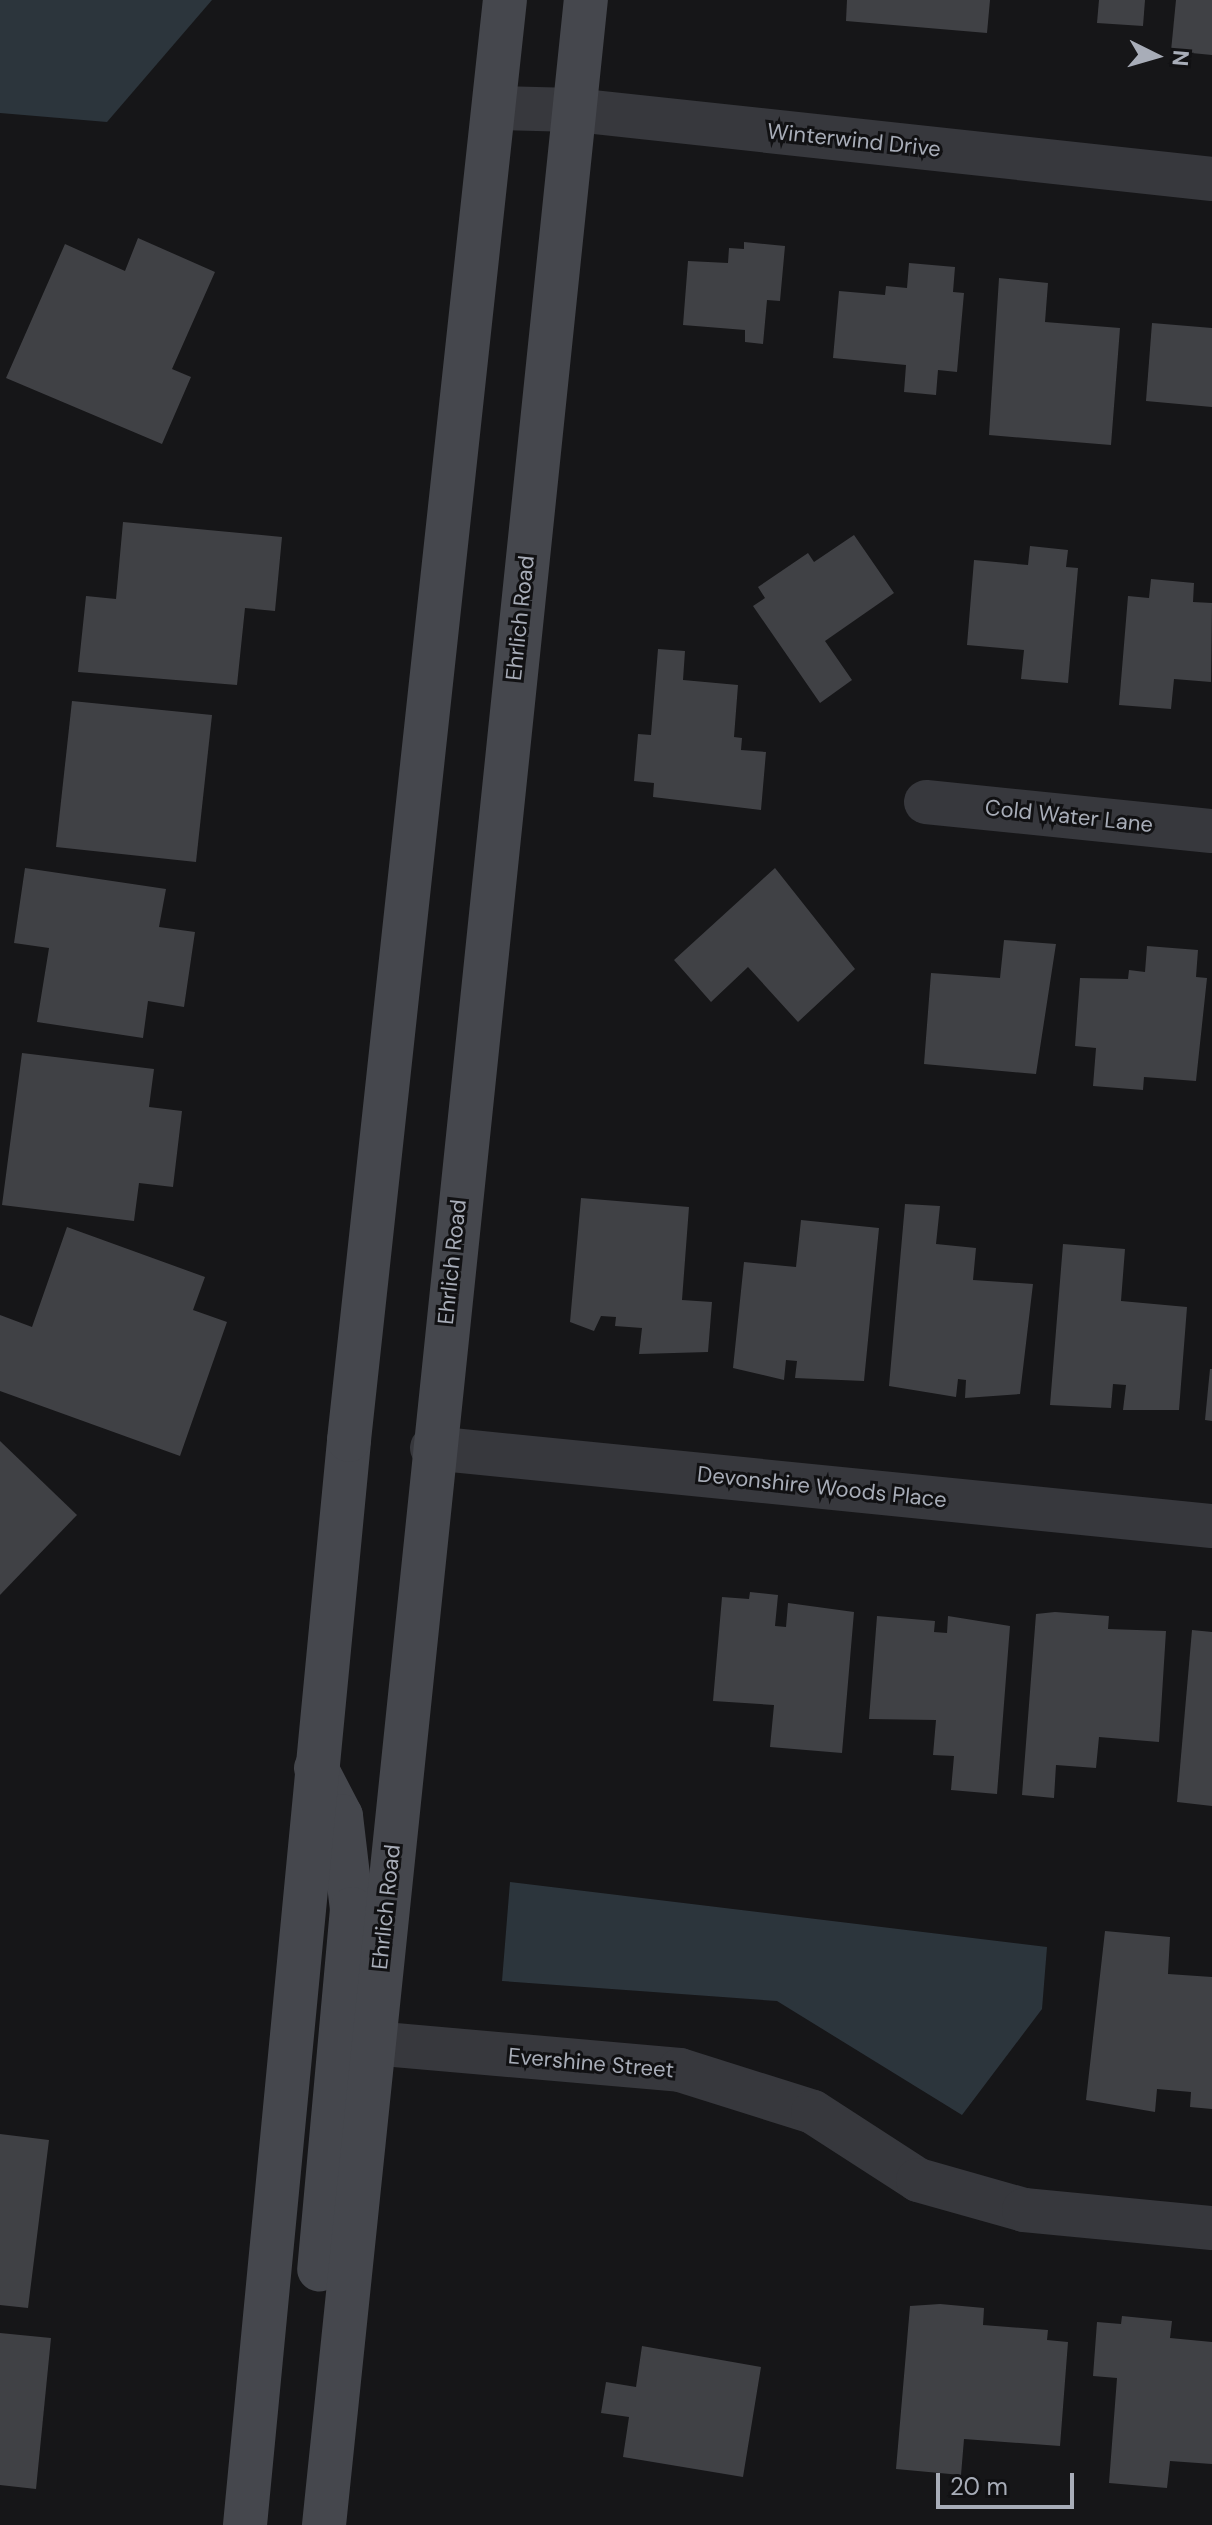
<!DOCTYPE html>
<html>
<head>
<meta charset="utf-8">
<style>
  body { margin:0 }
  #map { position:relative; width:1212px; height:2525px; overflow:hidden; background:#161618; font-family:"DM Sans",sans-serif }
  div>[style] { position:absolute }
  .water>* { inset:0; background:#2c353c }
  .building>* { inset:0; background:#404145 }
  .minor>* { height:44px; margin:-22px; padding:0 22px; transform-origin:22px; border-radius:22px; background:#37383d }
  .secondary>* { height:44px; margin:-22px; padding:0 22px; transform-origin:22px; border-radius:22px; background:#45474d }
  span { translate:-50% -50%; white-space:nowrap; text-align:center; line-height:1.15; -webkit-text-stroke:6px #111113; paint-order:stroke }
  .street-label { font-size:22px; color:#a8adb8 }
  .north { position:absolute; left:1116px; top:16px; width:80px; height:80px; -webkit-text-stroke:6px #111113; paint-order:stroke; rotate:95deg; font-size:22px; font-weight:700; line-height:32px; text-align:center; color:#a8adb8 }
  .north::after { content:''; display:block; margin:auto; width:28px; height:36px; background:#a8adb8; clip-path:polygon(50% 0,100% 100%,50% 72%,0 100%) }
  .scale { position:absolute; left:936px; top:2473px; width:138px; height:36px; box-sizing:border-box; border:4px solid #a8adb8; border-top:0; padding-left:10px; font-size:24px; line-height:28px; white-space:nowrap; color:#a8adb8; -webkit-text-stroke:6px #111113; paint-order:stroke }
</style>
</head>
<body>
<div id="map">
  <div class="water">
    <div style="clip-path:polygon(0 0,212px 0,107px 122px,0 113px)"></div>
    <div style="clip-path:polygon(510px 1882px,1047px 1947px,1042px 2009px,962px 2115px,777px 2001px,502px 1981px)"></div>
  </div>
  <div class="building">
    <div style="clip-path:polygon(847px 0,990px 0,987px 33px,846px 21px)"></div>
    <div style="clip-path:polygon(1099px 0,1145px 0,1143px 26px,1097px 23px)"></div>
    <div style="clip-path:polygon(1176px 0,1212px 0,1212px 55px,1171px 51px)"></div>
    <div style="clip-path:polygon(138px 238px,215px 272px,172px 369px,191px 377px,162px 444px,6px 378px,65px 244px,125px 271px)"></div>
    <div style="clip-path:polygon(744px 242px,785px 246px,780px 301px,767px 300px,763px 344px,745px 342px,745px 330px,683px 325px,688px 261px,728px 263px,729px 248px,744px 249px)"></div>
    <div style="clip-path:polygon(909px 263px,955px 267px,953px 292px,964px 293px,957px 372px,938px 370px,936px 395px,904px 392px,906px 365px,833px 358px,839px 291px,885px 295px,886px 286px,907px 288px)"></div>
    <div style="clip-path:polygon(999px 278px,1048px 283px,1045px 322px,1120px 328px,1111px 445px,989px 435px)"></div>
    <div style="clip-path:polygon(1152px 323px,1212px 328px,1212px 407px,1146px 401px)"></div>
    <div style="clip-path:polygon(123px 522px,282px 537px,275px 611px,245px 608px,237px 685px,78px 672px,86px 596px,116px 599px)"></div>
    <div style="clip-path:polygon(854px 535px,894px 593px,825px 641px,852px 680px,820px 703px,753px 606px,765px 598px,758px 587px,808px 553px,814px 562px)"></div>
    <div style="clip-path:polygon(1030px 546px,1068px 550px,1066px 567px,1078px 568px,1068px 683px,1021px 679px,1024px 650px,967px 645px,974px 560px,1028px 565px)"></div>
    <div style="clip-path:polygon(1151px 579px,1194px 583px,1193px 602px,1212px 603px,1211px 682px,1174px 679px,1171px 709px,1119px 705px,1128px 596px,1149px 598px)"></div>
    <div style="clip-path:polygon(658px 649px,685px 651px,683px 680px,738px 685px,734px 737px,742px 738px,741px 750px,766px 752px,761px 810px,653px 797px,654px 783px,634px 781px,638px 734px,651px 735px)"></div>
    <div style="clip-path:polygon(72px 701px,212px 715px,196px 862px,56px 847px)"></div>
    <div style="clip-path:polygon(25px 868px,166px 889px,159px 927px,195px 932px,184px 1007px,148px 1001px,143px 1038px,37px 1022px,49px 948px,14px 943px)"></div>
    <div style="clip-path:polygon(775px 868px,855px 969px,798px 1022px,748px 967px,711px 1002px,674px 960px)"></div>
    <div style="clip-path:polygon(1004px 940px,1056px 944px,1036px 1074px,924px 1064px,931px 973px,1000px 978px)"></div>
    <div style="clip-path:polygon(1147px 946px,1198px 950px,1196px 977px,1207px 978px,1196px 1081px,1144px 1077px,1143px 1090px,1093px 1086px,1096px 1048px,1075px 1046px,1080px 978px,1128px 979px,1129px 970px,1145px 972px)"></div>
    <div style="clip-path:polygon(22px 1053px,154px 1069px,149px 1107px,182px 1111px,173px 1187px,139px 1183px,134px 1221px,2px 1205px)"></div>
    <div style="clip-path:polygon(581px 1198px,689px 1207px,682px 1300px,712px 1302px,708px 1352px,639px 1354px,642px 1328px,615px 1326px,616px 1317px,601px 1316px,594px 1331px,570px 1322px)"></div>
    <div style="clip-path:polygon(905px 1204px,940px 1206px,936px 1244px,976px 1248px,973px 1280px,1033px 1284px,1020px 1394px,965px 1398px,966px 1380px,958px 1379px,956px 1397px,889px 1386px)"></div>
    <div style="clip-path:polygon(801px 1220px,879px 1228px,864px 1381px,795px 1378px,797px 1361px,786px 1360px,784px 1380px,733px 1368px,744px 1262px,796px 1267px)"></div>
    <div style="clip-path:polygon(67px 1227px,205px 1277px,193px 1310px,227px 1322px,180px 1456px,0 1391px,0 1315px,32px 1327px)"></div>
    <div style="clip-path:polygon(1063px 1244px,1125px 1249px,1121px 1301px,1187px 1307px,1179px 1410px,1123px 1410px,1126px 1385px,1113px 1384px,1111px 1408px,1050px 1405px)"></div>
    <div style="clip-path:polygon(1210px 1369px,1212px 1369px,1212px 1421px,1205px 1420px)"></div>
    <div style="clip-path:polygon(0 1441px,77px 1515px,0 1595px)"></div>
    <div style="clip-path:polygon(750px 1592px,778px 1595px,775px 1626px,786px 1627px,788px 1603px,854px 1612px,842px 1753px,770px 1747px,774px 1705px,713px 1701px,722px 1597px,749px 1599px)"></div>
    <div style="clip-path:polygon(1055px 1612px,1109px 1616px,1108px 1629px,1166px 1631px,1159px 1742px,1099px 1737px,1096px 1768px,1056px 1765px,1054px 1798px,1022px 1795px,1036px 1614px)"></div>
    <div style="clip-path:polygon(877px 1616px,935px 1621px,934px 1632px,947px 1633px,948px 1616px,1010px 1626px,997px 1794px,951px 1790px,954px 1756px,933px 1755px,936px 1720px,869px 1719px)"></div>
    <div style="clip-path:polygon(1192px 1630px,1212px 1632px,1212px 1806px,1177px 1802px)"></div>
    <div style="clip-path:polygon(1105px 1931px,1170px 1937px,1168px 1974px,1212px 1977px,1212px 2109px,1190px 2107px,1191px 2092px,1157px 2089px,1155px 2112px,1086px 2100px)"></div>
    <div style="clip-path:polygon(0 2134px,49px 2140px,28px 2308px,0 2305px)"></div>
    <div style="clip-path:polygon(940px 2304px,984px 2308px,983px 2325px,1048px 2330px,1047px 2340px,1068px 2342px,1060px 2446px,964px 2439px,961px 2475px,896px 2469px,910px 2306px)"></div>
    <div style="clip-path:polygon(1122px 2316px,1172px 2321px,1170px 2338px,1212px 2342px,1212px 2464px,1170px 2461px,1167px 2488px,1109px 2483px,1117px 2378px,1093px 2376px,1097px 2322px,1121px 2324px)"></div>
    <div style="clip-path:polygon(0 2333px,51px 2338px,36px 2489px,0 2485px)"></div>
    <div style="clip-path:polygon(642px 2346px,761px 2367px,743px 2477px,623px 2457px,629px 2417px,601px 2413px,606px 2382px,636px 2387px)"></div>
  </div>
  <div class="minor">
    <div style="left:495px;top:108px;width:80px;rotate:1.4deg"></div>
    <div style="left:575px;top:110px;width:641px;rotate:6.18deg"></div>
    <div style="left:926px;top:802px;width:287px;rotate:5.8deg"></div>
    <div style="left:432px;top:1448px;width:784px;rotate:5.71deg"></div>
    <div style="left:372px;top:2043px;width:309px;rotate:5deg"></div>
    <div style="left:680px;top:2070px;width:139px;rotate:17.5deg"></div>
    <div style="left:813px;top:2112px;width:125px;rotate:32.9deg"></div>
    <div style="left:918px;top:2180px;width:110px;rotate:15.8deg"></div>
    <div style="left:1024px;top:2210px;width:189px;rotate:5.5deg"></div>
  </div>
  <div class="secondary">
    <div style="left:316px;top:1768px;width:54px;rotate:62.5deg"></div>
    <div style="left:341px;top:1816px;width:94px;rotate:83.3deg"></div>
    <div style="left:352px;top:1909px;width:362px;rotate:95.2deg"></div>
    <div style="left:245px;top:2525px;width:1090px;rotate:-84.52deg"></div>
    <div style="left:349px;top:1440px;width:1448px;rotate:-83.82deg"></div>
    <div style="left:324px;top:2525px;width:2539px;rotate:-84.08deg"></div>
  </div>
  <div class="street-label">
    <span style="left:854px;top:140px;rotate:6deg">Winterwind Drive</span>
    <span style="left:520px;top:618px;rotate:-84deg">Ehrlich Road</span>
    <span style="left:1069px;top:816px;rotate:6deg">Cold Water Lane</span>
    <span style="left:452px;top:1262px;rotate:-84deg">Ehrlich Road</span>
    <span style="left:822px;top:1487px;rotate:6deg">Devonshire Woods Place</span>
    <span style="left:386px;top:1907px;rotate:-84deg">Ehrlich Road</span>
    <span style="left:591px;top:2063px;rotate:5deg">Evershine Street</span>
  </div>
  <div class="north">N</div>
  <div class="scale">20 m</div>
</div>
</body>
</html>
